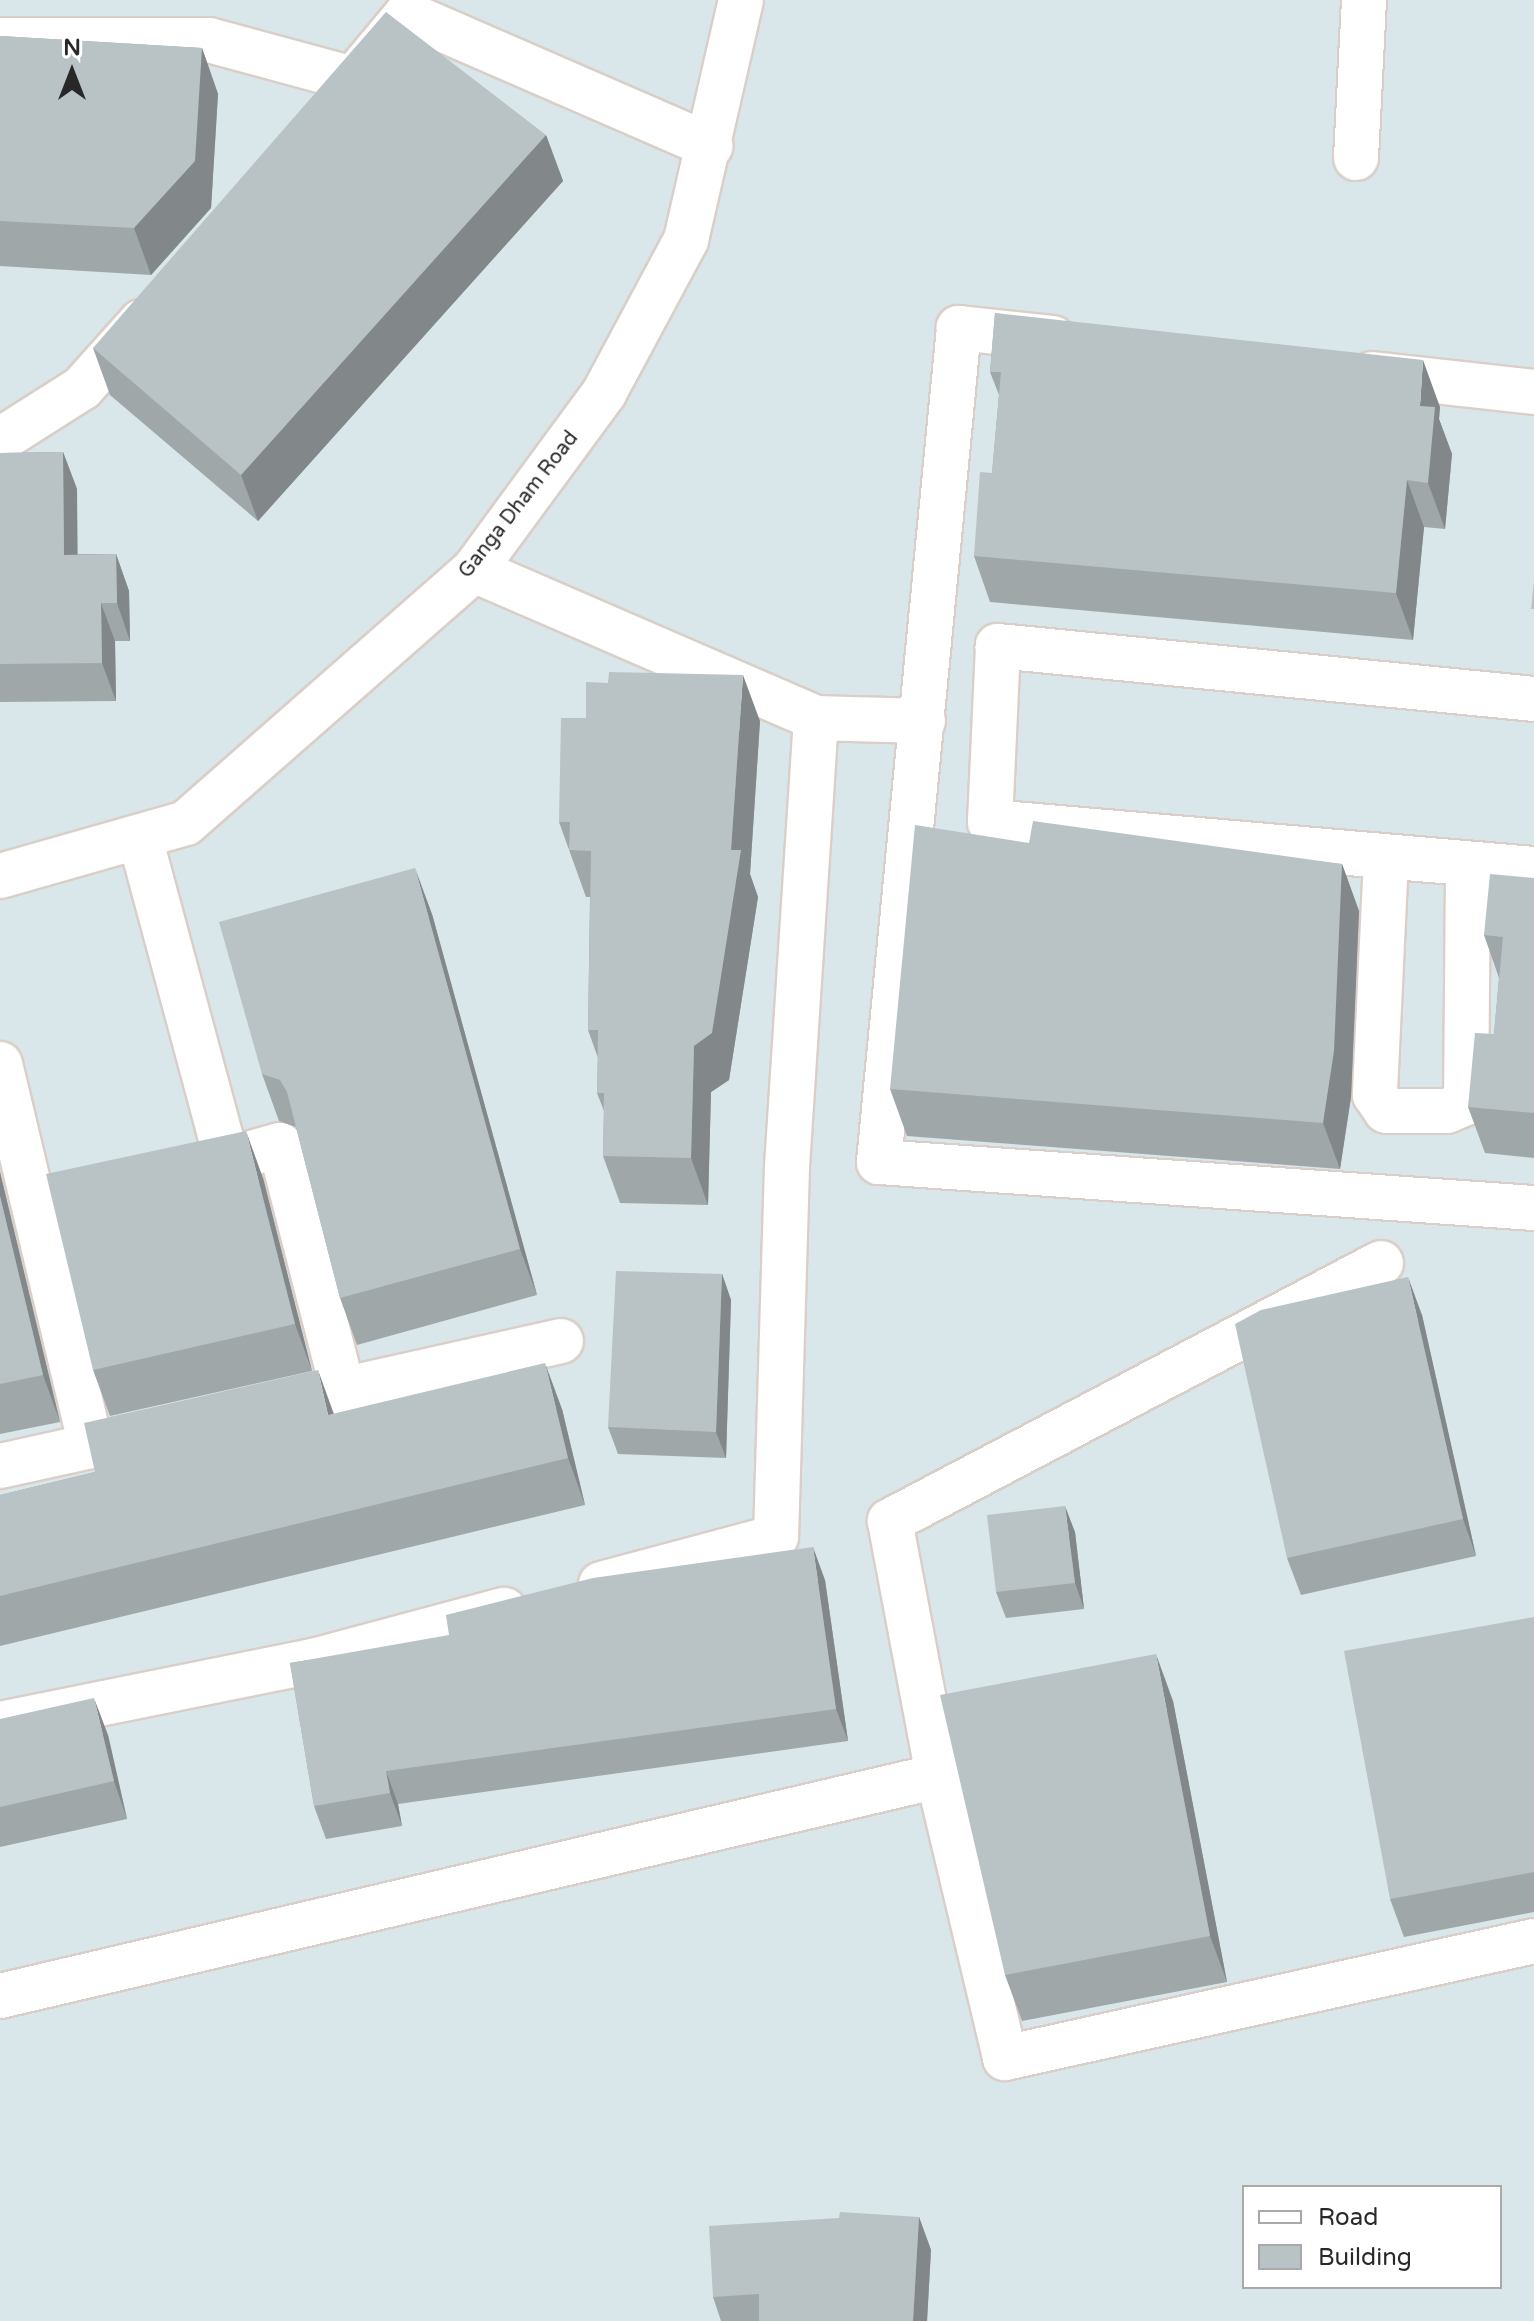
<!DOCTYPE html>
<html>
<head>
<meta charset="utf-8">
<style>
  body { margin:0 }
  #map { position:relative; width:1534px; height:2321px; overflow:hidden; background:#d9e7ea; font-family:"Varela Round",sans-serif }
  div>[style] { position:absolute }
  .roads { filter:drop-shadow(2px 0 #dacfc8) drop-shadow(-2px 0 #dacfc8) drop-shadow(0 2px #dacfc8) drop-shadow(0 -2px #dacfc8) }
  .minor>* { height:44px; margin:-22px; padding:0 22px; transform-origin:22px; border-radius:22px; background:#fff }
  .wall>* { inset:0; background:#9fa7a9 }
  .shaded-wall>* { inset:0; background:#82888a }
  .building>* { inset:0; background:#b9c2c5 }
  span { translate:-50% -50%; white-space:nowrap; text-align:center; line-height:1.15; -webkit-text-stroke:7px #fff; paint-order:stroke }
  .street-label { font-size:20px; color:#282828 }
  .legend { position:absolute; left:1242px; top:2185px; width:260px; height:104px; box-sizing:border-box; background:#fff; border:2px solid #a9a9a9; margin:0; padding:10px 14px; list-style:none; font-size:24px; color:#282828 }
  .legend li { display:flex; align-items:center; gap:16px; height:40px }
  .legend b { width:40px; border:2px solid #a9a9a9 }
  .north { position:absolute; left:32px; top:32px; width:80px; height:80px; -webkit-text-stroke:6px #fff; paint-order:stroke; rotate:0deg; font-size:22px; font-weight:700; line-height:32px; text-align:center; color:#282828 }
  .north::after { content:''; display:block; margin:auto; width:28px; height:36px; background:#282828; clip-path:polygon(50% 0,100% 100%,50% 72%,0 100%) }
</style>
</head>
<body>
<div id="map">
  <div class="roads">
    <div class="minor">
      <div style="left:0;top:40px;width:209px"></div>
      <div style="left:209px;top:40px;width:149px;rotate:15.2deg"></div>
      <div style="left:362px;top:68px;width:70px;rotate:-50.2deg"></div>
      <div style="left:407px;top:14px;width:331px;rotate:23.5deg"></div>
      <div style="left:1356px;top:158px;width:158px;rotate:-87.1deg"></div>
      <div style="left:1053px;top:338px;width:95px;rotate:-173.9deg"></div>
      <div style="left:959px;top:328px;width:838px;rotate:95.48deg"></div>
      <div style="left:879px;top:1162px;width:657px;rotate:4.02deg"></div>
      <div style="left:1372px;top:374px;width:163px;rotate:6.3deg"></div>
      <div style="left:0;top:440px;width:97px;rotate:-32.4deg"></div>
      <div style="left:82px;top:388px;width:89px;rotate:-48.2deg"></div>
      <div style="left:474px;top:570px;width:373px;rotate:23.4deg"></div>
      <div style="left:816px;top:718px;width:107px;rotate:1.6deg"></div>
      <div style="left:1534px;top:699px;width:539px;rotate:-174.35deg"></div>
      <div style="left:998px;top:646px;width:176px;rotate:92.6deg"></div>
      <div style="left:990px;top:822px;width:546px;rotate:4.94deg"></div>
      <div style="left:140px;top:838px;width:334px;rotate:74.9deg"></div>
      <div style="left:227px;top:1160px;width:55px;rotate:-15.8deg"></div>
      <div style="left:280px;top:1145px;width:253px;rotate:75.6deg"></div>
      <div style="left:1386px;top:858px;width:237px;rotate:92.7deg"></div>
      <div style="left:1375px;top:1095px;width:19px;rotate:55deg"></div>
      <div style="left:1386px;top:1111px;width:61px"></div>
      <div style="left:1447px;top:1111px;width:21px;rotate:-23deg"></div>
      <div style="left:1466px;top:1103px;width:238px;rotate:-89.5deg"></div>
      <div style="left:0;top:876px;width:193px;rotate:-15.9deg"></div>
      <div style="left:186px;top:823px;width:383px;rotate:-41.3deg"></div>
      <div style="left:474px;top:570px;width:220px;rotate:-53.7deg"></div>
      <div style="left:604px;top:393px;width:174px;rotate:-61.8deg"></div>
      <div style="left:686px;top:240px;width:246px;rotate:-77.1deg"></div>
      <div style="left:0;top:1064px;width:393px;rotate:76.6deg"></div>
      <div style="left:1381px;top:1263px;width:555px;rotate:152.28deg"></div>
      <div style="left:890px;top:1521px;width:259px;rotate:79.3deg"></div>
      <div style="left:938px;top:1776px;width:290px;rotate:76.6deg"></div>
      <div style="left:1005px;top:2058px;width:542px;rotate:-12.47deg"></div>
      <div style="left:315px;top:1396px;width:252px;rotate:-12.6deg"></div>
      <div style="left:0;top:1466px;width:149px;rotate:-12.4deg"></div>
      <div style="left:601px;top:1584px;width:181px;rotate:-15deg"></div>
      <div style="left:776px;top:1537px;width:370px;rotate:-88.3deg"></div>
      <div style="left:787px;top:1167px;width:450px;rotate:-86.3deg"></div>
      <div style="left:0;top:1724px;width:319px;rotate:-11.4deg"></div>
      <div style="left:313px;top:1661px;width:198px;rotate:-15deg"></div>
      <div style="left:0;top:1996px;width:963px;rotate:-13.2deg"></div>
    </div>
  </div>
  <div class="wall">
    <div style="clip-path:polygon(0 36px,202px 48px,218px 94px,211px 208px,151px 275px,0 266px)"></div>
    <div style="clip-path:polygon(546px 135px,563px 181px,258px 521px,110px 395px,93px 348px)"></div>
    <div style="clip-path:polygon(995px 313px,1440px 407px,1439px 419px,1452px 454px,1445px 529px,1424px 527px,1413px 640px,990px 602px,974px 556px,992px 473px,999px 395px,990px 372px)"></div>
    <div style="clip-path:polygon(63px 452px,77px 489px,77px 554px,116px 554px,129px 591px,130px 641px,115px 641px,116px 701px,0 702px,0 453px)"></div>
    <div style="clip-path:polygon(760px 721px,750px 874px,758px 897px,729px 1080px,711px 1092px,708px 1205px,620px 1203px,603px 1156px,604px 1111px,597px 1093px,598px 1058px,588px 1030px,590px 897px,586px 897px,559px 822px)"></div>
    <div style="clip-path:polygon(1029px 843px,1342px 864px,1359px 911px,1351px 1097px,1340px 1169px,907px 1136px,890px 1089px)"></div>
    <div style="clip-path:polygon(1534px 878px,1534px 1158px,1485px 1153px,1468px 1107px,1494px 1034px,1499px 978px,1484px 935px)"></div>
    <div style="clip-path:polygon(432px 914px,537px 1295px,357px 1345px,340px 1298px,296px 1127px,279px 1121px,262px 1074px)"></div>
    <div style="clip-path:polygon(0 1172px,60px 1422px,0 1434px)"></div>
    <div style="clip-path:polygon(263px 1178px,312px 1371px,110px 1416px,93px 1370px)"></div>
    <div style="clip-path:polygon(722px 1274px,731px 1300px,726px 1458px,618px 1454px,608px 1427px)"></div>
    <div style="clip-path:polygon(1422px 1315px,1476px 1556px,1301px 1595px,1287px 1558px)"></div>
    <div style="clip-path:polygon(562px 1409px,585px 1505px,0 1646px,0 1495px,334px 1414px)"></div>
    <div style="clip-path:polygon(1075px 1532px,1084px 1609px,1006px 1618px,996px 1592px)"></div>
    <div style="clip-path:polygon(825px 1580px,848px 1741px,398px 1804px,402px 1826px,326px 1839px,314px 1806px,290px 1663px)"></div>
    <div style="clip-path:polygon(1534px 1617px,1534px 1912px,1404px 1937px,1390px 1899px)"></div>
    <div style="clip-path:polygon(1173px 1701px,1227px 1982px,1022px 2021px,1005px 1975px)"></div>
    <div style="clip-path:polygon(0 1719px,108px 1735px,127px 1819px,0 1847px)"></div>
    <div style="clip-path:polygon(919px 2217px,931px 2250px,927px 2321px,721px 2321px,713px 2297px)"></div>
  </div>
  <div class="shaded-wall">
    <div style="clip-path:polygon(202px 48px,218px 94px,211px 208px,151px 275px,134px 228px)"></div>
    <div style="clip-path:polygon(546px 135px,563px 181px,258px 521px,241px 475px)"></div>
    <div style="clip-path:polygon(1423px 360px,1440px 407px,1439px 419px,1452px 454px,1445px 529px,1428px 483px,1420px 406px)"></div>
    <div style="clip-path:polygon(63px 452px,77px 489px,78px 592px,64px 555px)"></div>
    <div style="clip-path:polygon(1407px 480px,1424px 527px,1413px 640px,1396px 593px)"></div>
    <div style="clip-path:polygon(116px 554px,129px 591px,130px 641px,117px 603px)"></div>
    <div style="clip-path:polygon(101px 603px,115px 641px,116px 701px,102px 663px)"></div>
    <div style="clip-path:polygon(743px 675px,760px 721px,750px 874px,758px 897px,729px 1080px,711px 1092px,708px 1205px,691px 1158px,694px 1046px,731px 850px)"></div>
    <div style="clip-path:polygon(1342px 864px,1359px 911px,1351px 1097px,1340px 1169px,1323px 1123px)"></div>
    <div style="clip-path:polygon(415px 868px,432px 914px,537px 1295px,520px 1249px)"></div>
    <div style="clip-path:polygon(246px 1131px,263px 1178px,312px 1371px,295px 1324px)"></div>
    <div style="clip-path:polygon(0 1172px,60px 1422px,43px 1375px,0 1196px)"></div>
    <div style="clip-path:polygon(722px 1274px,731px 1300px,726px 1458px,716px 1432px)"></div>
    <div style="clip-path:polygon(1408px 1277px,1422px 1315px,1476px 1556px,1463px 1519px)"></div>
    <div style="clip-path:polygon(545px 1363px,562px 1409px,585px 1505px,568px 1458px)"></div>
    <div style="clip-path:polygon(318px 1370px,335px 1417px,328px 1415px)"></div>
    <div style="clip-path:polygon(1065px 1506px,1075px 1532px,1084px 1609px,1075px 1583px)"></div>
    <div style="clip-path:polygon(813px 1547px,825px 1580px,848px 1741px,836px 1709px)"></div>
    <div style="clip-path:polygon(1156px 1654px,1173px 1701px,1227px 1982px,1210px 1936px)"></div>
    <div style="clip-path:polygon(94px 1698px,108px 1735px,127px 1819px,114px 1781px)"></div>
    <div style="clip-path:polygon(386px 1771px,398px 1804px,402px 1826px,390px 1793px)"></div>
    <div style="clip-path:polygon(919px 2217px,931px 2250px,927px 2321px,913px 2321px)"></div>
  </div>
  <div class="building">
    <div style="clip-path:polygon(386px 12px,546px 135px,241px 475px,93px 348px)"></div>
    <div style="clip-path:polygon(0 36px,202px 48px,195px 161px,134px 228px,0 221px)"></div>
    <div style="clip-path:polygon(995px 313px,1423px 360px,1420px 406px,1435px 407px,1428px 483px,1407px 480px,1396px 593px,974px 556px,980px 472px,992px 473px,1001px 372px,990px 372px)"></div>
    <div style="clip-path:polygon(63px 452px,64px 555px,116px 554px,117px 603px,101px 603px,102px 663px,0 664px,0 453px)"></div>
    <div style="clip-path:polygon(1534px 581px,1534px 609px,1531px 609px)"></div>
    <div style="clip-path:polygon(609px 672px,743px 675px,731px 850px,741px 850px,712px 1033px,694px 1046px,691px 1158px,603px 1156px,604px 1093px,597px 1093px,598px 1030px,588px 1030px,591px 851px,569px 850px,570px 822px,559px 822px,561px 718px,586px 718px,586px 682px,608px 683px)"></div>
    <div style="clip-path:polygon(1033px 821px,1342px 864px,1334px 1051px,1323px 1123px,890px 1089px,915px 825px,1029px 843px)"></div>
    <div style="clip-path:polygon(415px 868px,520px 1249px,340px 1298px,287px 1092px,280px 1080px,262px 1074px,219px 922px)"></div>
    <div style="clip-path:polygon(1490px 874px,1534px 878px,1534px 1113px,1468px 1107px,1475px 1033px,1494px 1034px,1503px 937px,1484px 935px)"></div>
    <div style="clip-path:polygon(246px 1131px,295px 1324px,93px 1370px,46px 1174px)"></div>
    <div style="clip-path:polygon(0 1196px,43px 1375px,0 1384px)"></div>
    <div style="clip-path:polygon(616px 1271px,722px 1274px,716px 1432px,608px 1427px)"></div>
    <div style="clip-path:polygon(1408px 1277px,1463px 1519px,1287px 1558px,1235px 1324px,1261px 1310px)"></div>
    <div style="clip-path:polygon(545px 1363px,568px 1458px,0 1596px,0 1495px,95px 1472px,84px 1423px,318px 1370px,328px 1415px)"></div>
    <div style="clip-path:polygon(1065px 1506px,1075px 1583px,996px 1592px,987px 1515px)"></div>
    <div style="clip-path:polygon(813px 1547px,836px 1709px,386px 1771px,390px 1793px,314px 1806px,290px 1663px,449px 1635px,446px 1615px,593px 1578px)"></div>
    <div style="clip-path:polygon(1534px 1617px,1534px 1872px,1390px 1899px,1344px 1651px)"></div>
    <div style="clip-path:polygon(1156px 1654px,1210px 1936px,1005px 1975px,940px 1695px)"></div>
    <div style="clip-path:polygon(94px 1698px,114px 1781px,0 1807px,0 1719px)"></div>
    <div style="clip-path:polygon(840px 2212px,919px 2217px,913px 2321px,759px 2321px,759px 2294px,713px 2297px,709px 2226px,839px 2218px)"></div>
  </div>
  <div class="street-label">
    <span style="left:519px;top:505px;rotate:-52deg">Ganga Dham Road</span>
  </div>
  <ul class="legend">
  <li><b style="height:10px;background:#fff"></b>Road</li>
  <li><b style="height:22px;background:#b9c2c5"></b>Building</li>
  </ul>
  <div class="north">N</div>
</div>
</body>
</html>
